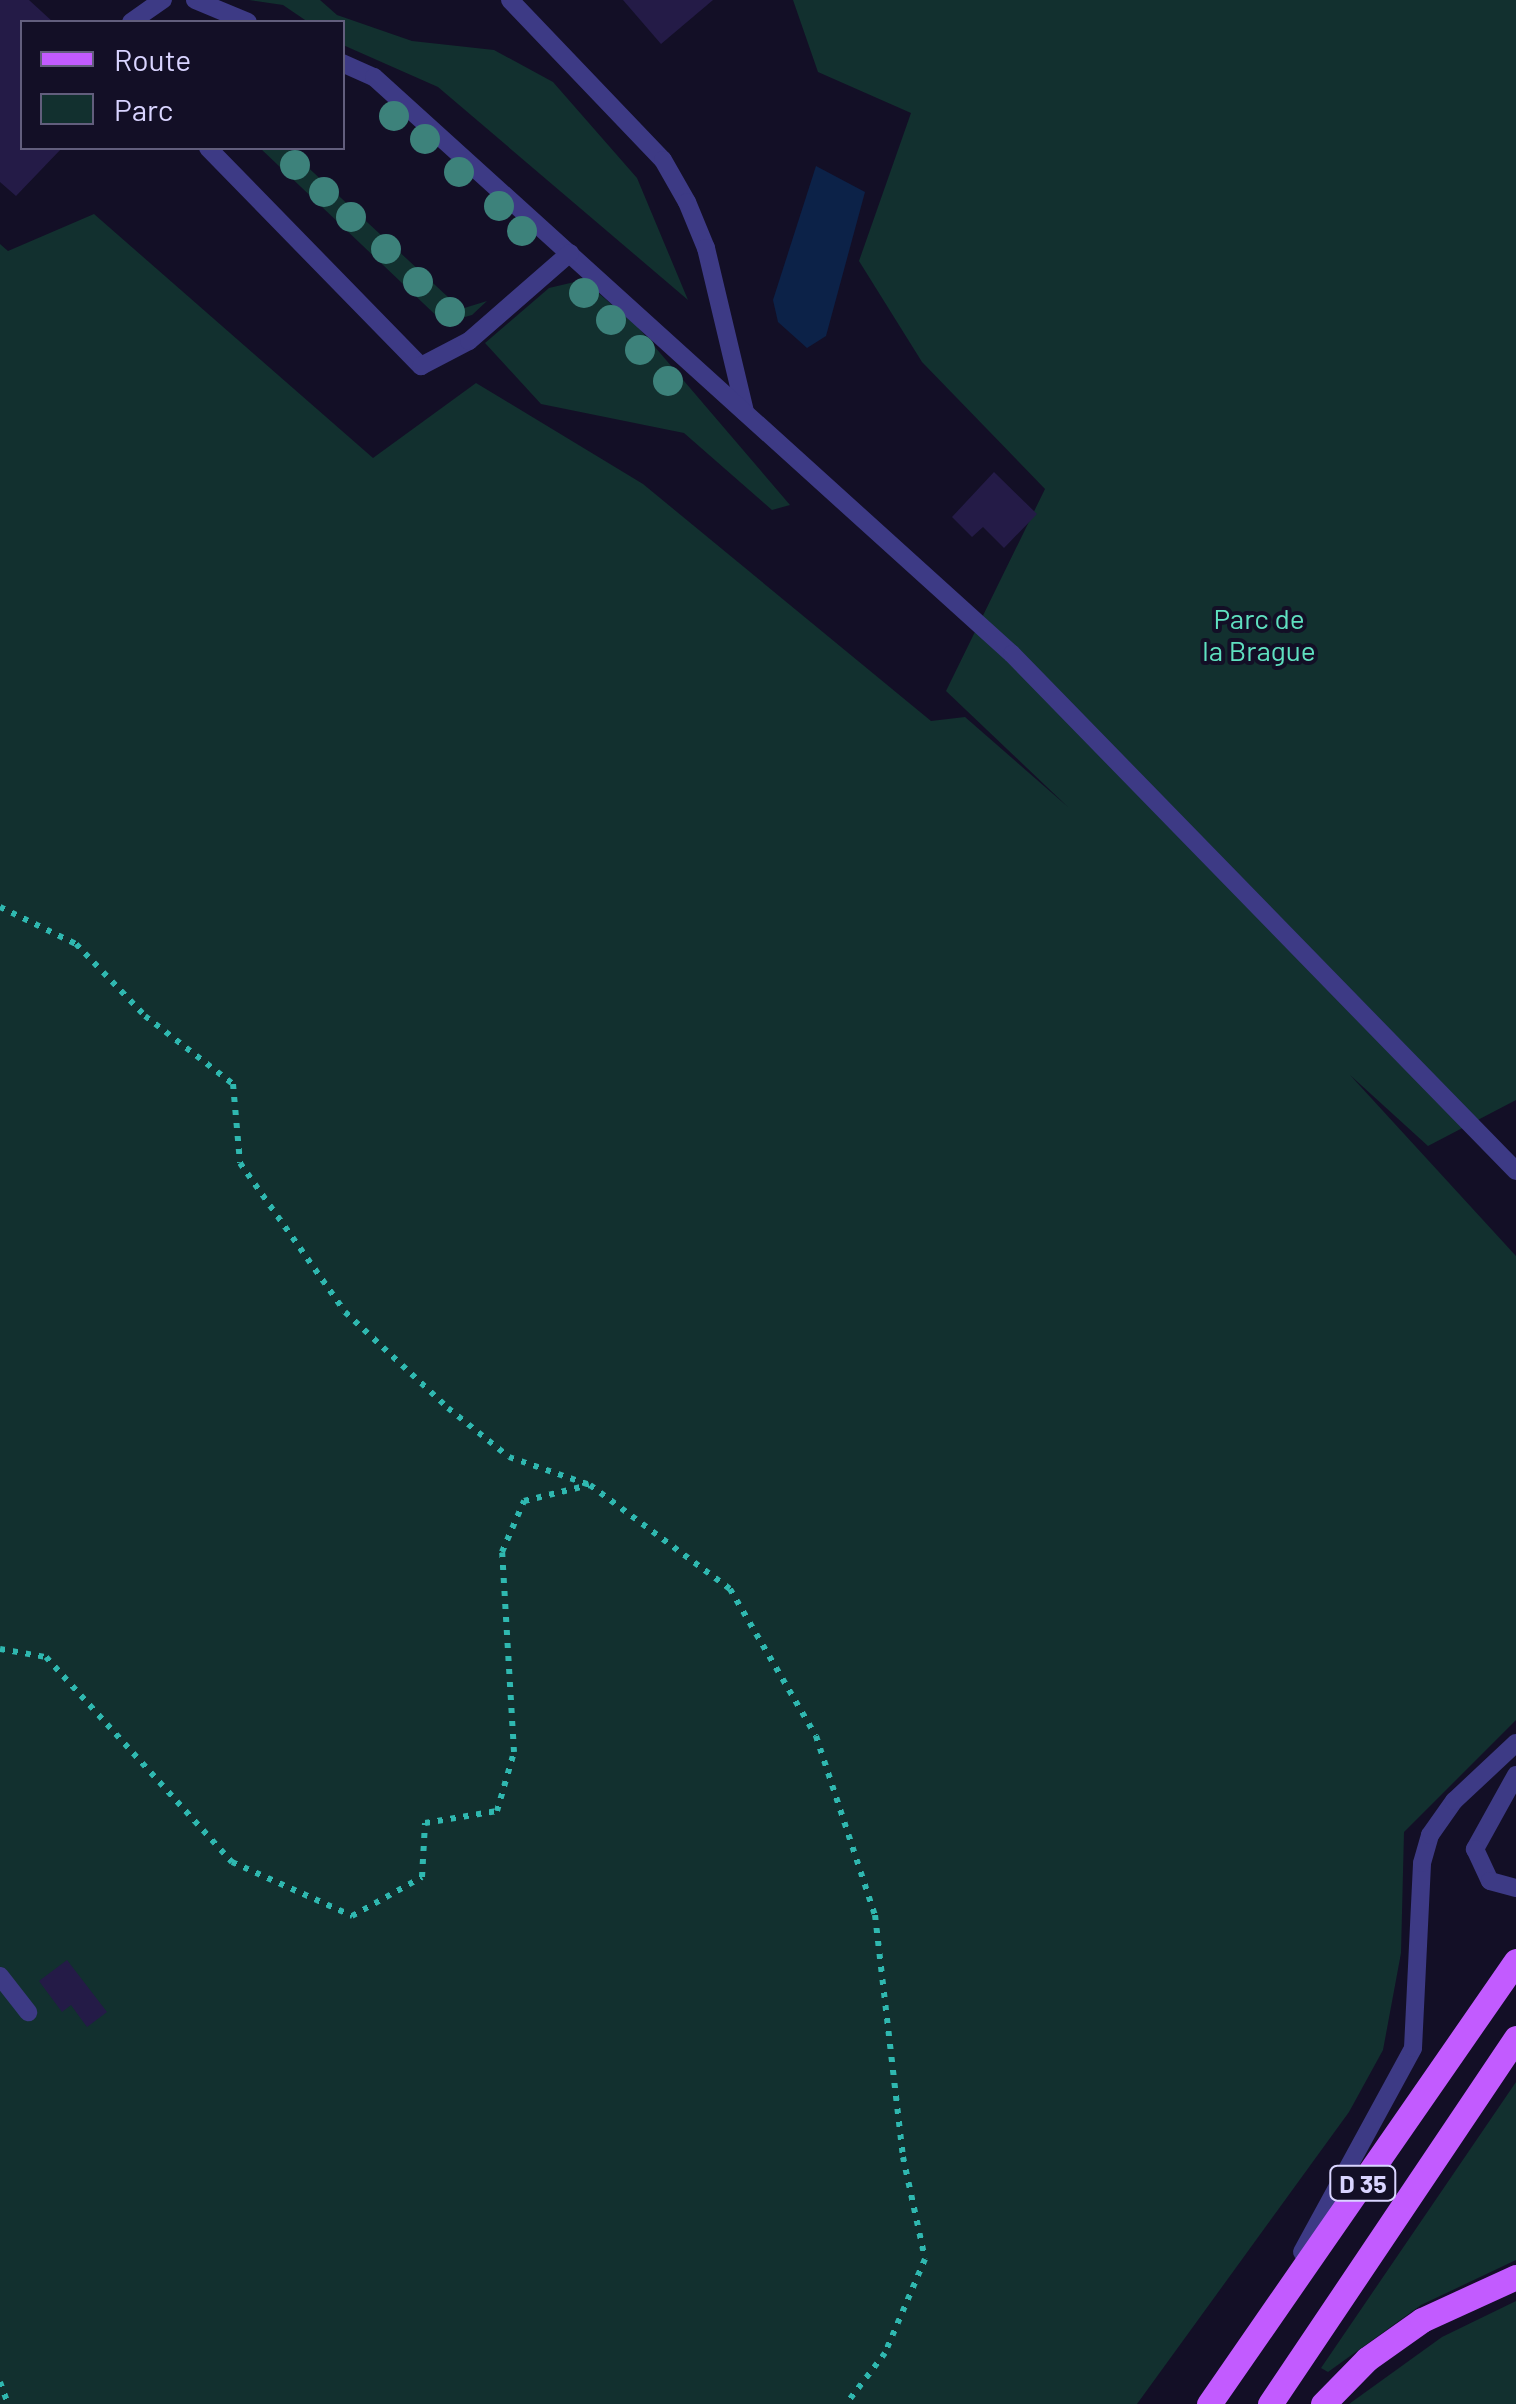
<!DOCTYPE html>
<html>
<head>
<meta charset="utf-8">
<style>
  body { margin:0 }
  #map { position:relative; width:1516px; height:2404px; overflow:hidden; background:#130f26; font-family:Barlow,sans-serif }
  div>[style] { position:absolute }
  .green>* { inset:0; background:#12302f }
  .water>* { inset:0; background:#0c2248 }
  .building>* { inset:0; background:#241b47 }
  .path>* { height:6px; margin-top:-3px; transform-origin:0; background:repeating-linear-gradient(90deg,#2fb8b0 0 5px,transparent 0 13px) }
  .lane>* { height:18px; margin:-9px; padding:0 9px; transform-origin:9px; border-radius:9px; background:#3d3a85 }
  .primary>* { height:25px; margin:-12.5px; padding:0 12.5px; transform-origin:12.5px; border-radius:12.5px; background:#c25bff }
  .trees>* { width:30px; height:30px; margin:-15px; border-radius:50%; background:#3d827b }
  span { translate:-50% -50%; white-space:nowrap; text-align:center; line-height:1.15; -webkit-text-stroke:8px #130f26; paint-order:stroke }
  .shield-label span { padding:2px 8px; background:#130f26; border:2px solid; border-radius:8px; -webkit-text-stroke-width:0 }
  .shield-label { font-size:25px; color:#d9d4ff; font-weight:700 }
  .park-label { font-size:28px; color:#5fe0c0 }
  .legend { position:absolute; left:20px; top:20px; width:325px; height:130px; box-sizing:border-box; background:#130f26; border:2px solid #625e7d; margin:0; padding:12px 18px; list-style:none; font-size:30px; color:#d9d4ff }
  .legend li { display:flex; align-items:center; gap:20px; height:50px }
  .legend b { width:50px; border:2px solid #625e7d }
</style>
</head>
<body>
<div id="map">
  <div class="green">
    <div style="clip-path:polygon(249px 0,320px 0,337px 15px,412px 41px,494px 50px,553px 82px,637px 178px,688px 300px,438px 87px,343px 45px,342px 22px,308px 22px,283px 5px)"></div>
    <div style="clip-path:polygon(793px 0,1516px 0,1516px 1100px,1428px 1146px,1350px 1075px,1516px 1256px,1516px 1720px,1404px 1832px,1401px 1953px,1383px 2050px,1349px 2112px,1137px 2404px,0 2404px,0 244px,8px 251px,94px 214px,373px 458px,476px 383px,643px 484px,931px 721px,965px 717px,1068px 807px,946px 691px,1045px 489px,922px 362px,859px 261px,911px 113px,818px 72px)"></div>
    <div style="clip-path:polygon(260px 148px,287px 148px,461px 309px,487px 301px,472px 315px,444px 323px)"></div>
    <div style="clip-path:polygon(583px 280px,637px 326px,790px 505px,772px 510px,684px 433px,541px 404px,485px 343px,549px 288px)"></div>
    <div style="clip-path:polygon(1516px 2082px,1516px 2260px,1421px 2305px,1328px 2372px,1321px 2368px)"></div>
    <div style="clip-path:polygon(1516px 2301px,1516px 2404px,1349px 2404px,1442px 2337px)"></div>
  </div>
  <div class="water">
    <div style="clip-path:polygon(816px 166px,865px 192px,826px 336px,807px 348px,778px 322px,773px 300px)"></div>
  </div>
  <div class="building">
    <div style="clip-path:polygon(0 0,29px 0,53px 22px,22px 22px,22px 148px,62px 148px,16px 196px,0 182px)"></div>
    <div style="clip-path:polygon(623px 0,713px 0,661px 44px)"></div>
    <div style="clip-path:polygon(994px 472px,1037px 514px,1004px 548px,983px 527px,972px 537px,952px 517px)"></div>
    <div style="clip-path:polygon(67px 1960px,107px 2012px,87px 2027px,71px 2005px,62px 2012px,39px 1981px)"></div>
  </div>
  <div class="path">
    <div style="left:0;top:907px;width:85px;rotate:26deg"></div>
    <div style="left:76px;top:944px;width:100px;rotate:46.2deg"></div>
    <div style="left:145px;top:1016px;width:111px;rotate:37.7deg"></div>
    <div style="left:233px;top:1084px;width:79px;rotate:84.9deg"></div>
    <div style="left:240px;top:1163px;width:182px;rotate:54.8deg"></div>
    <div style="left:345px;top:1312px;width:141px;rotate:43deg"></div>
    <div style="left:448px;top:1408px;width:78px;rotate:38.8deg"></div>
    <div style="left:509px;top:1457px;width:86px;rotate:19.1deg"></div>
    <div style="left:590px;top:1485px;width:174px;rotate:36.6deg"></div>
    <div style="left:730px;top:1589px;width:170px;rotate:59.7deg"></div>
    <div style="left:816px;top:1736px;width:188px;rotate:71.8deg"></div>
    <div style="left:875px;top:1915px;width:244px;rotate:83.4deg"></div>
    <div style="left:903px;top:2157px;width:104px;rotate:77.8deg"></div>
    <div style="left:925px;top:2259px;width:102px;rotate:113.1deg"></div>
    <div style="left:885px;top:2353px;width:64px;rotate:127.4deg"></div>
    <div style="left:0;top:1649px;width:47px;rotate:9.9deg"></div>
    <div style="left:46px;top:1657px;width:277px;rotate:47.8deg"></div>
    <div style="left:232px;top:1862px;width:132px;rotate:24.2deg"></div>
    <div style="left:352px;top:1916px;width:80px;rotate:-29.1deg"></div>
    <div style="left:422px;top:1877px;width:54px;rotate:-86.8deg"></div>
    <div style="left:425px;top:1823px;width:73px;rotate:-9.5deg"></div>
    <div style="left:497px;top:1811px;width:61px;rotate:-73.9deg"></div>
    <div style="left:514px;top:1752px;width:200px;rotate:-93.4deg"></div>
    <div style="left:502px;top:1552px;width:56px;rotate:-66.7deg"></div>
    <div style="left:524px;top:1501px;width:67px;rotate:-13.8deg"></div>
    <div style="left:0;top:2382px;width:23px;rotate:70deg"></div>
  </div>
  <div class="lane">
    <div style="left:195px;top:0;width:57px;rotate:22.5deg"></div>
    <div style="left:510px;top:0;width:221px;rotate:46.3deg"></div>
    <div style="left:663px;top:160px;width:48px;rotate:60.3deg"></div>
    <div style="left:687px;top:202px;width:50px;rotate:67.6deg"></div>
    <div style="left:706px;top:248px;width:169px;rotate:76.6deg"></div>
    <div style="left:131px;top:22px;width:39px;rotate:-35deg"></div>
    <div style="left:342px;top:63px;width:35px;rotate:24deg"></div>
    <div style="left:374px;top:77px;width:860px;rotate:42.13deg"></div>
    <div style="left:1012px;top:654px;width:722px;rotate:45.73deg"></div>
    <div style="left:208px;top:148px;width:305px;rotate:45.7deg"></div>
    <div style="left:421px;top:366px;width:54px;rotate:-27.5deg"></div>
    <div style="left:469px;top:341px;width:134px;rotate:-41.1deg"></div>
    <div style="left:1516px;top:1775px;width:85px;rotate:119deg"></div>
    <div style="left:1475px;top:1849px;width:35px;rotate:65deg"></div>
    <div style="left:1490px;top:1881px;width:27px;rotate:15deg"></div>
    <div style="left:0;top:1976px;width:46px;rotate:52.1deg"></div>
    <div style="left:1302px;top:2252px;width:232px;rotate:-61.4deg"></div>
    <div style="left:1413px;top:2048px;width:185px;rotate:-87.2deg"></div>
    <div style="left:1422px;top:1863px;width:29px;rotate:-74deg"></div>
    <div style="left:1430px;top:1835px;width:42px;rotate:-54.8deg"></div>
    <div style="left:1454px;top:1801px;width:85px;rotate:-43.1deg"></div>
  </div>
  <div class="primary">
    <div style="left:1209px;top:2404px;width:539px;rotate:-55.28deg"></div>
    <div style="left:1270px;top:2404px;width:441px;rotate:-56.1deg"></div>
    <div style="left:1323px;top:2404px;width:63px;rotate:-45.6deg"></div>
    <div style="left:1367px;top:2359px;width:67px;rotate:-35.3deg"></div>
    <div style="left:1422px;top:2320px;width:103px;rotate:-24.6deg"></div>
  </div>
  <div class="trees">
    <div style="left:394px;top:116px"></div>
    <div style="left:425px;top:139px"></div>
    <div style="left:295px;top:165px"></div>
    <div style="left:459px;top:172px"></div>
    <div style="left:324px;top:192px"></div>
    <div style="left:499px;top:206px"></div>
    <div style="left:351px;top:217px"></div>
    <div style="left:522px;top:231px"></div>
    <div style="left:386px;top:249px"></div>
    <div style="left:418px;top:282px"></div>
    <div style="left:584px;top:293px"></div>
    <div style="left:450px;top:312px"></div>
    <div style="left:611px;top:320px"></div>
    <div style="left:640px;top:350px"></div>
    <div style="left:668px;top:381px"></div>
  </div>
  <div class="shield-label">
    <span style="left:1363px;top:2183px">D 35</span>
  </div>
  <div class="park-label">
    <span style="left:1259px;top:634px">Parc de<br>la Brague</span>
  </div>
  <ul class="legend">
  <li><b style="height:12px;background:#c25bff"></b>Route</li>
  <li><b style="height:28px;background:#12302f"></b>Parc</li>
  </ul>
</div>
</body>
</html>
